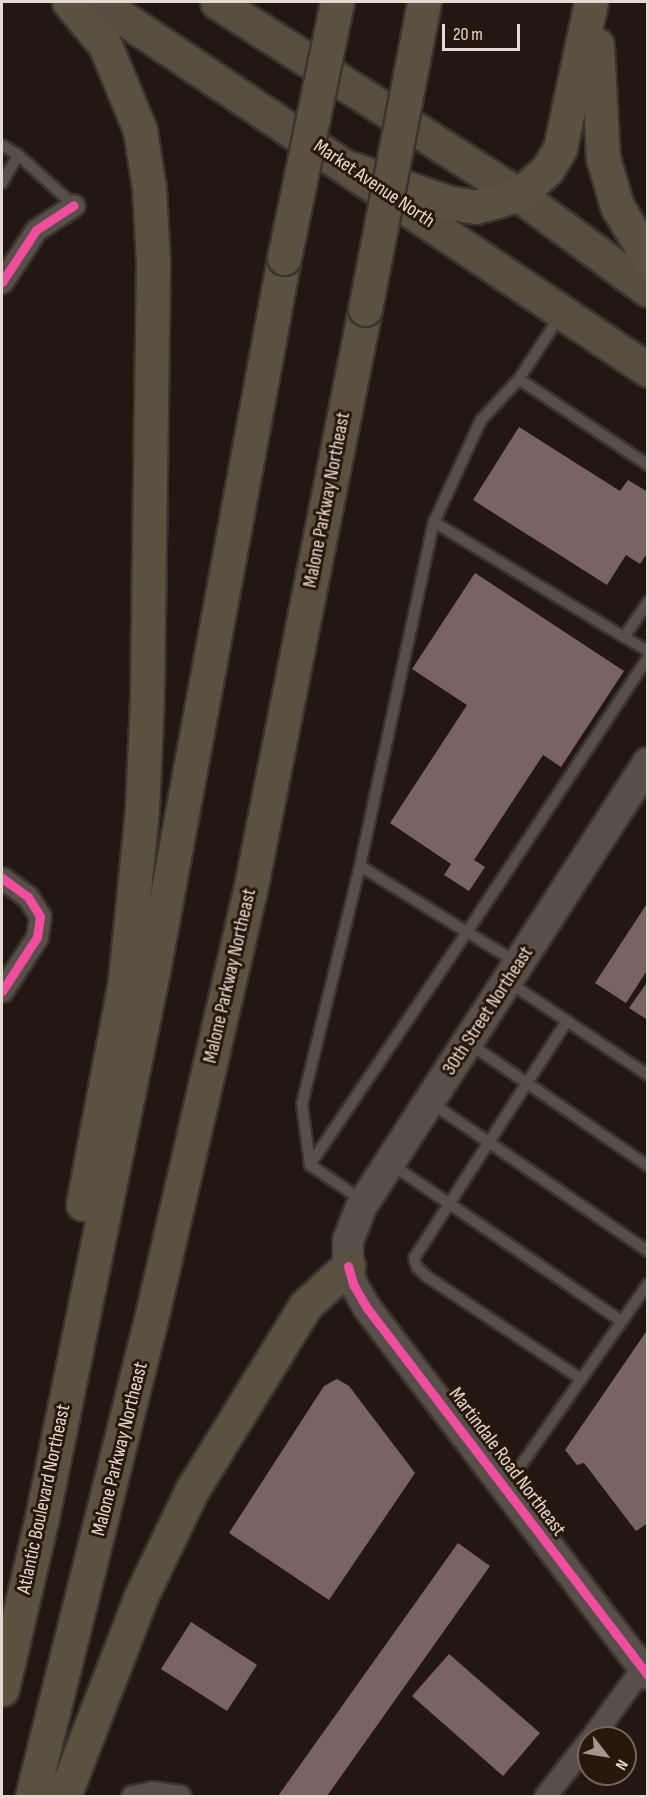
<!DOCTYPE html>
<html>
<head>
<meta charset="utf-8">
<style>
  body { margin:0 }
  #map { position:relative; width:649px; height:1798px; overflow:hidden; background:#221811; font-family:"Sofia Sans Condensed",sans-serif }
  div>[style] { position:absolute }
  .building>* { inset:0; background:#7a6461 }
  .roads { filter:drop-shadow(2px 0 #3b332e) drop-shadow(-2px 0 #3b332e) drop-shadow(0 2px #3b332e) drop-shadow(0 -2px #3b332e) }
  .service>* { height:10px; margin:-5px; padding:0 5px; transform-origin:5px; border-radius:5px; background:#584f4a }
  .minor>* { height:21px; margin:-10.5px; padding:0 10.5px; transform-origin:10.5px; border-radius:10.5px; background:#584f4a }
  .tertiary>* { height:27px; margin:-13.5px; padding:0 13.5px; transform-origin:13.5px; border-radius:13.5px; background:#584f4a }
  .secondary>* { height:30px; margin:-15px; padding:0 15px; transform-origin:15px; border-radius:15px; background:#584f4a }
  .primary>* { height:33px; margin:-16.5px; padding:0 16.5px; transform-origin:16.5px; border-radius:16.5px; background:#574e41 }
  .motorway>* { height:33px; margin:-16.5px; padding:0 16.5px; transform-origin:16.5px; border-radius:16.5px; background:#5a5140 }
  .bridges { filter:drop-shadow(2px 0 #3b332e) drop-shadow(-2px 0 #3b332e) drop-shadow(0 2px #3b332e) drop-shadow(0 -2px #3b332e) }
  .motorway-bridge>* { height:33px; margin:-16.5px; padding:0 16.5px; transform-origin:16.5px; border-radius:16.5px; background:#5a5140 }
  .cycleway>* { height:9px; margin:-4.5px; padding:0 4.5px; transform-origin:4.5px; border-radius:4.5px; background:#ef4d9e }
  span { translate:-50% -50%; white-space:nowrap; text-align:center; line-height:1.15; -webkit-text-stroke:6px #28170b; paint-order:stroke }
  .street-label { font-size:20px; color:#e6d9d2 }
  .frame { position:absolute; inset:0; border:3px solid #e6d9d2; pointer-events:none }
  .north { position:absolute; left:577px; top:1726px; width:60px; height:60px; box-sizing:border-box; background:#28170b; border:2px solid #74655b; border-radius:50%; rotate:121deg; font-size:16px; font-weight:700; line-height:24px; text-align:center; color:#e6d9d2 }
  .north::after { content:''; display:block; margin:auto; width:21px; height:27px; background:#a1958e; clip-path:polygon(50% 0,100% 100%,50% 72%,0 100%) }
  .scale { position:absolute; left:442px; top:24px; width:78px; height:27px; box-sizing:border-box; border:3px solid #e6d9d2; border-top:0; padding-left:8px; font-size:18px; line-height:21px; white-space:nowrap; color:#e6d9d2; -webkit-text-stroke:4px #28170b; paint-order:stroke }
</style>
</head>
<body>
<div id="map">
  <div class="building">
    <div style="clip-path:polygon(519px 427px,620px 491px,628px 480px,648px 492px,648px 552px,640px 564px,626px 555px,607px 585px,473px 500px)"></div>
    <div style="clip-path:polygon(475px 573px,624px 671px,561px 767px,543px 755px,474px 860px,485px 867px,469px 891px,444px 875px,451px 864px,390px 823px,467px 705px,412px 669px)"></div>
    <div style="clip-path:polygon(648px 902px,648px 969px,626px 1003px,595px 983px)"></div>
    <div style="clip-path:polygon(648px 981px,648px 1020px,629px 1008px)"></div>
    <div style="clip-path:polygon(648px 1329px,648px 1523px,636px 1531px,584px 1463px,577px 1465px,565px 1450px)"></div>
    <div style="clip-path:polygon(337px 1379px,349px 1386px,415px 1473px,329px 1600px,229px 1533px,324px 1386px)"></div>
    <div style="clip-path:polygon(458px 1543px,490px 1566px,327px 1796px,278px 1796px)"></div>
    <div style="clip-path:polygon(191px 1622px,257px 1665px,227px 1711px,161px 1669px)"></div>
    <div style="clip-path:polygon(449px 1654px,540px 1733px,503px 1776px,412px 1696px)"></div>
  </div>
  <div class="roads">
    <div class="service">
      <div style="left:2px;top:145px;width:19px;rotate:32deg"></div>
      <div style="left:2px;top:183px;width:32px;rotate:-60deg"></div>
      <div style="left:18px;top:155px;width:75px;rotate:41.8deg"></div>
      <div style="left:560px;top:316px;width:75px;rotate:123.1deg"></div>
      <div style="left:519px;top:379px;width:56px;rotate:132.8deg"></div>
      <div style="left:481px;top:420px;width:112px;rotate:114.7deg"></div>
      <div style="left:434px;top:522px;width:222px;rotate:31.2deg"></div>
      <div style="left:519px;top:379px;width:155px;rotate:33.7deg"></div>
      <div style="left:648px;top:602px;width:42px;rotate:124.4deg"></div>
      <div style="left:624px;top:637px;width:28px;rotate:30deg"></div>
      <div style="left:360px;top:866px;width:352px;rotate:-77.9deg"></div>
      <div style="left:516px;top:962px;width:57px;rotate:-148.5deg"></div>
      <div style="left:467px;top:932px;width:329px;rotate:-56.6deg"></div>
      <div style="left:510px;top:983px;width:166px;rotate:33.7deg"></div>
      <div style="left:567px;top:1021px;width:282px;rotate:122.8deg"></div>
      <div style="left:414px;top:1258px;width:9px;rotate:72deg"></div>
      <div style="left:417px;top:1267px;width:13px;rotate:45deg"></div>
      <div style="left:426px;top:1276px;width:186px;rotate:33.6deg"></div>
      <div style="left:470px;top:1044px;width:216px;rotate:34.4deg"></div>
      <div style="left:430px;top:1102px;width:264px;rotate:34.4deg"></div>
      <div style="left:391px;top:1164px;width:278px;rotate:34.3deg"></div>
      <div style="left:310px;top:1165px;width:62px;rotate:-97.5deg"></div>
      <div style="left:302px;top:1104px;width:245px;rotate:-76.3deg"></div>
      <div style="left:360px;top:866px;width:126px;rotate:31.7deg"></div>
      <div style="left:467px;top:932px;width:281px;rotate:124deg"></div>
      <div style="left:310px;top:1165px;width:63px;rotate:33.9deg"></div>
      <div style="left:505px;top:1488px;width:249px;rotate:-55deg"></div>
    </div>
    <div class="minor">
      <div style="left:2px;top:282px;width:62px;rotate:-56.8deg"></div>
      <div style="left:36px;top:230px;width:45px;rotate:-33.3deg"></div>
      <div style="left:2px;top:878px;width:32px;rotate:36deg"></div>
      <div style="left:28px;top:897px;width:22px;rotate:58deg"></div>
      <div style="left:40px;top:916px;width:21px;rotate:98deg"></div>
      <div style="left:37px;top:937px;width:64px;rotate:122.9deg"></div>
      <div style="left:591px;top:1738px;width:87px;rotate:-53.9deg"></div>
      <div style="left:132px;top:1796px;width:20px;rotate:-11deg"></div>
      <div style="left:152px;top:1792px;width:28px;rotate:8deg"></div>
      <div style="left:545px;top:1796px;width:71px;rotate:-51.8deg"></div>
    </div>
    <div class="tertiary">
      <div style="left:348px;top:1266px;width:19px;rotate:74deg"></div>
      <div style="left:353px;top:1284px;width:28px;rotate:60deg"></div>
      <div style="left:367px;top:1308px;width:462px;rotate:52.6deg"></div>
    </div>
    <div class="secondary">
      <div style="left:348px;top:1266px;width:25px;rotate:-90deg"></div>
      <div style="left:348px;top:1241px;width:36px;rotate:-69deg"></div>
      <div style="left:361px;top:1207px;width:529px;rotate:-57.12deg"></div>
    </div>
    <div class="primary">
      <div style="left:99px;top:2px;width:661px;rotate:33.83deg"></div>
      <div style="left:217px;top:2px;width:358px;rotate:32.6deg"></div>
      <div style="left:519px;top:195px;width:160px;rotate:36.4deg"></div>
    </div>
    <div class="motorway">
      <div style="left:69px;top:2px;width:56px;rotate:50.1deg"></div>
      <div style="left:105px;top:45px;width:92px;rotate:67.6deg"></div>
      <div style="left:140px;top:130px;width:59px;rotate:81.2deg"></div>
      <div style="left:149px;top:188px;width:75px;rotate:86.9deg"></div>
      <div style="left:153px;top:263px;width:435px;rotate:90.8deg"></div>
      <div style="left:147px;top:698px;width:112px;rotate:92.6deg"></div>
      <div style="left:142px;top:810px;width:172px;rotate:95.7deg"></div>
      <div style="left:125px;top:981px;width:227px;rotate:100.7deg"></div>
      <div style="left:597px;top:45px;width:113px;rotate:87deg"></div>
      <div style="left:603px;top:158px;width:50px;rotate:73.7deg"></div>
      <div style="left:617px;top:206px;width:61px;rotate:59.2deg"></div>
      <div style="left:353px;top:169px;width:100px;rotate:19.3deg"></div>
      <div style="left:447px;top:202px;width:28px;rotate:10deg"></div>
      <div style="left:475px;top:207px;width:46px;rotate:-15.3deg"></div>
      <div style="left:519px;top:195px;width:38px;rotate:-42deg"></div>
      <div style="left:547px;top:170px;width:26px;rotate:-59deg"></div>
      <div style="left:560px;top:148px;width:149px;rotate:-78deg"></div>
      <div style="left:2px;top:1689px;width:177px;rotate:-76.9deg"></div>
      <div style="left:42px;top:1517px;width:557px;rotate:-78.51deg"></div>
      <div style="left:153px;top:971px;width:725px;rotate:-79.59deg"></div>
      <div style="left:32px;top:1796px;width:478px;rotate:-76deg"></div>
      <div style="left:148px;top:1332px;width:448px;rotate:-77deg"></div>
      <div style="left:249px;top:896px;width:598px;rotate:-78.82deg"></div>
      <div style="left:64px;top:1796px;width:214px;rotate:-68.9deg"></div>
      <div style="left:141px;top:1596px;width:118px;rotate:-64.3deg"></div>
      <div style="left:192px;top:1490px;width:216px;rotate:-58.4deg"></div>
      <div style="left:305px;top:1306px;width:59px;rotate:-42.9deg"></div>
    </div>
  </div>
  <div class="bridges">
    <div class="motorway-bridge">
      <div style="left:284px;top:258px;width:261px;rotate:-78.3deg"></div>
      <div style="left:365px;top:309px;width:313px;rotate:-79.1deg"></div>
    </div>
  </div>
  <div class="cycleway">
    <div style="left:2px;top:282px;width:62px;rotate:-56.8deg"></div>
    <div style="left:36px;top:230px;width:45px;rotate:-33.3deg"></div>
    <div style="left:2px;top:878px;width:32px;rotate:36deg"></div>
    <div style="left:28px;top:897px;width:22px;rotate:58deg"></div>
    <div style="left:40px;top:916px;width:21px;rotate:98deg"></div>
    <div style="left:37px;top:937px;width:64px;rotate:122.9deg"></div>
    <div style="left:348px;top:1266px;width:19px;rotate:74deg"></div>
    <div style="left:353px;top:1284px;width:28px;rotate:60deg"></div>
    <div style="left:367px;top:1308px;width:462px;rotate:52.6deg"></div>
  </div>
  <div class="street-label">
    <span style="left:374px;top:184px;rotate:34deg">Market Avenue North</span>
    <span style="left:327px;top:500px;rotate:-79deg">Malone Parkway Northeast</span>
    <span style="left:230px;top:976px;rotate:-77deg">Malone Parkway Northeast</span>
    <span style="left:488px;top:1011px;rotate:-57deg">30th Street Northeast</span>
    <span style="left:120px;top:1449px;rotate:-76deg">Malone Parkway Northeast</span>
    <span style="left:507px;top:1462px;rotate:53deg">Martindale Road Northeast</span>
    <span style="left:44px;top:1499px;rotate:-78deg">Atlantic Boulevard Northeast</span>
  </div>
  <div class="frame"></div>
  <div class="north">N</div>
  <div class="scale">20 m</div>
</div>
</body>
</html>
